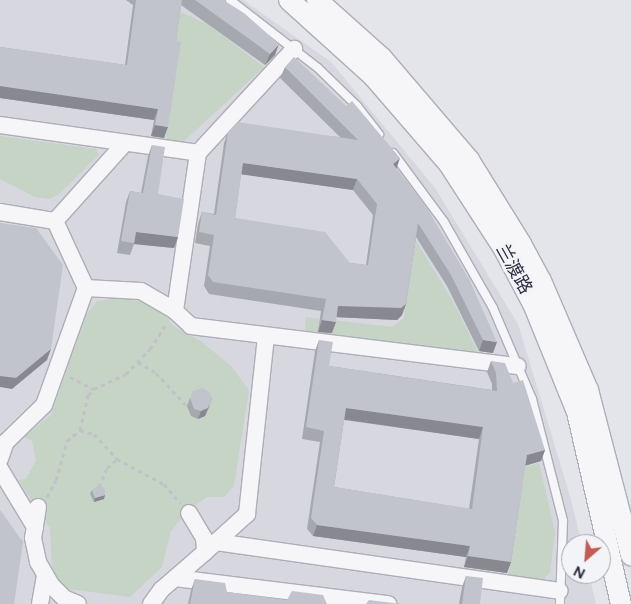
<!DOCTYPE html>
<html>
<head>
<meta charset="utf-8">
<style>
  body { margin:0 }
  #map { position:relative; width:631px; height:604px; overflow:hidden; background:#e4e5eb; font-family:Figtree,"Noto Sans SC",sans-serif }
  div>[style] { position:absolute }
  .built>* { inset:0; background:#d6d7df }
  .green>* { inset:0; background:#c5d4c5 }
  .path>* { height:3px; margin-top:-1.5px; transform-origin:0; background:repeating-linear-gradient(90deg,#c1c2c9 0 4px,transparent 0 8px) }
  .roads { filter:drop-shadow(1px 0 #adaeb8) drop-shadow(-1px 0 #adaeb8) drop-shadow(0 1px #adaeb8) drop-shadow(0 -1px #adaeb8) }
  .service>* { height:8px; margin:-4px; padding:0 4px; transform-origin:4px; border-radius:4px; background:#f6f6f9 }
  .minor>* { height:16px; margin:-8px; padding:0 8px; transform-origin:8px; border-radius:8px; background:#f6f6f9 }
  .tertiary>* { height:20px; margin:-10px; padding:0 10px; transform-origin:10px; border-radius:10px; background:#f6f6f9 }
  .wall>* { inset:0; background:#a6a8b0 }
  .shaded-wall>* { inset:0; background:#878890 }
  .building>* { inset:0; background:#c1c3cd }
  span { translate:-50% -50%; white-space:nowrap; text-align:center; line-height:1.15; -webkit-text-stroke:5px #f3f4f8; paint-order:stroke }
  .street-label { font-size:18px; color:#2c2f42 }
  .north { position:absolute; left:561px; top:534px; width:50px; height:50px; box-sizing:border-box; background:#f3f4f8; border:1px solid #a3a5af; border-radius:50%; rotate:207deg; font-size:14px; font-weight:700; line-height:20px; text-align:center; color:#2c2f42 }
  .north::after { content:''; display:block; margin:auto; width:18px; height:22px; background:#c65b52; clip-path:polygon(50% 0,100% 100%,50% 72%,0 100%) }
</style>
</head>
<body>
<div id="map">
  <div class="built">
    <div style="clip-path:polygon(0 0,243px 0,331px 62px,435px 188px,518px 324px,570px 496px,582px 544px,571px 544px,571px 574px,589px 574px,596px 604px,0 604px)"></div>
  </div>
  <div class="green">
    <div style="clip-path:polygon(181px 12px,209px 25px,264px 67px,182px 143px,165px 141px,179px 53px,174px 49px,177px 14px)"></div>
    <div style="clip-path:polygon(0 136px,96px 149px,99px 155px,58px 195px,49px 199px,35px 197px,0 179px)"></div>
    <div style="clip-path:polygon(415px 239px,454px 303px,478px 352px,471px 354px,305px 331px,306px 317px,393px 327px,404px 318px)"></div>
    <div style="clip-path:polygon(121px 298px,150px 302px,161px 308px,172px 325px,202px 342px,231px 366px,249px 390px,234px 486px,224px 497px,207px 497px,188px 510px,171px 531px,162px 567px,130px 597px,68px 589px,59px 581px,52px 568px,50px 528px,18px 480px,26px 479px,36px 460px,32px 441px,24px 437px,51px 415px,86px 315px,97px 301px)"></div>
    <div style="clip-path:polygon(539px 463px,555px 532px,550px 572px,540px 583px,508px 579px,525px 467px)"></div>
  </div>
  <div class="path">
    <div style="left:138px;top:362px;width:21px;rotate:31deg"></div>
    <div style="left:156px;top:373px;width:45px;rotate:46.8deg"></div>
    <div style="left:70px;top:377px;width:27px;rotate:27deg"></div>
    <div style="left:80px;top:430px;width:15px;rotate:16deg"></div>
    <div style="left:94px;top:434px;width:34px;rotate:47deg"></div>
    <div style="left:117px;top:459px;width:53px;rotate:28deg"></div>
    <div style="left:164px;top:484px;width:25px;rotate:50deg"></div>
    <div style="left:99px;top:487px;width:21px;rotate:-67deg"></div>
    <div style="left:107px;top:468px;width:13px;rotate:-42deg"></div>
    <div style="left:47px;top:497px;width:19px;rotate:-62deg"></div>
    <div style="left:56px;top:480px;width:41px;rotate:-74.2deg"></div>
    <div style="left:67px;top:441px;width:17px;rotate:-40deg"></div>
    <div style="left:80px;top:430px;width:36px;rotate:-77deg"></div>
    <div style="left:88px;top:395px;width:8px;rotate:-45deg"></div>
    <div style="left:94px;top:389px;width:35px;rotate:-25deg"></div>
    <div style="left:126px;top:374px;width:35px;rotate:-46deg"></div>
    <div style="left:150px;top:349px;width:30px;rotate:-57deg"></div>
  </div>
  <div class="roads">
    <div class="service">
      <div style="left:230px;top:0;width:111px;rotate:37.7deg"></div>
      <div style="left:318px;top:68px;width:54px;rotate:44.3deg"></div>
      <div style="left:357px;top:106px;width:36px;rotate:52deg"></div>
      <div style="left:393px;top:153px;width:86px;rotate:53.5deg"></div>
      <div style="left:444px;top:222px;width:99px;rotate:60.3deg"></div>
      <div style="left:493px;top:308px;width:99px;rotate:66.8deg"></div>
      <div style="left:532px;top:399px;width:126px;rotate:75.7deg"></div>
      <div style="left:563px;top:521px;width:83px;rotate:92.1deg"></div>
    </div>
    <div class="minor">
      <div style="left:0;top:125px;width:200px;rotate:8deg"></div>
      <div style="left:198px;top:153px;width:142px;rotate:-47.3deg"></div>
      <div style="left:198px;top:153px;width:160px;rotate:98.3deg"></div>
      <div style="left:175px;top:311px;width:22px;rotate:43deg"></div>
      <div style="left:191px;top:326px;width:329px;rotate:7deg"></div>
      <div style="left:0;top:212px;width:56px;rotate:9.3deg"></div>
      <div style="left:55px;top:221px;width:105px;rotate:-48.1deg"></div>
      <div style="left:55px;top:221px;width:74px;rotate:65.2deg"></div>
      <div style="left:86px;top:288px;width:55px;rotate:3.1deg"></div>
      <div style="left:141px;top:291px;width:39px;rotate:30deg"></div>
      <div style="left:0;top:459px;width:18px;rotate:-71deg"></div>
      <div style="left:6px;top:442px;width:53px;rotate:-44.2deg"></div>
      <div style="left:44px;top:405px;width:124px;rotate:-70.3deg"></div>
      <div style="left:0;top:469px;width:68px;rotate:58.9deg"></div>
      <div style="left:38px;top:507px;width:31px;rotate:99deg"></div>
      <div style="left:33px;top:538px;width:25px;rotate:78deg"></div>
      <div style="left:38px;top:562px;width:28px;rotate:60deg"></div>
      <div style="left:52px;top:586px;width:17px;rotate:45deg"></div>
      <div style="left:64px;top:598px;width:15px;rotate:23deg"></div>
      <div style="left:216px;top:542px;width:347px;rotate:8.1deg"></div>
      <div style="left:205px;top:552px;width:57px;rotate:-42.1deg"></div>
      <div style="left:247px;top:514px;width:179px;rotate:-83.9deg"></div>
      <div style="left:175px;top:578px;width:215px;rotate:7deg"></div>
      <div style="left:40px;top:604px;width:29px;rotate:-80deg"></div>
      <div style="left:151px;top:604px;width:17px;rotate:-54deg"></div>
      <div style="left:161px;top:590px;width:58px;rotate:-40.8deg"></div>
      <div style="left:205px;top:552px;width:14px;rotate:-94deg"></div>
      <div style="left:204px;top:538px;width:29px;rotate:-121deg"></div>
    </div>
    <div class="tertiary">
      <div style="left:289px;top:0;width:113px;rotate:42.1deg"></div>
      <div style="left:373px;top:76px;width:116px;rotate:49.2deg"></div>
      <div style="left:449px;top:164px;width:101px;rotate:57.1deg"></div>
      <div style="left:504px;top:249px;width:64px;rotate:62.2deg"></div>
      <div style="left:534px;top:306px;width:114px;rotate:67.9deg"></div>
      <div style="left:577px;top:412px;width:197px;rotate:77.1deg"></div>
      <div style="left:317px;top:0;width:87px;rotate:41.7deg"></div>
      <div style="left:382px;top:58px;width:134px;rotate:49.5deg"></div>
      <div style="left:469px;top:160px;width:99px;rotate:58.2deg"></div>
      <div style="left:521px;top:244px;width:42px;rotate:61.6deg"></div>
      <div style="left:541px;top:281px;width:119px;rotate:66.7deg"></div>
      <div style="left:588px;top:390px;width:171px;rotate:75.4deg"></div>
    </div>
  </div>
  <div class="wall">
    <div style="clip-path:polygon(126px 0,223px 0,275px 55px,265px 65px,181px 5px,176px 41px,164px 138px,151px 136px,154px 120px,0 98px,0 47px,125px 65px,133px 5px)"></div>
    <div style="clip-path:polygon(evenodd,285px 67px,396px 168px,493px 353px,479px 351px,447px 286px,416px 237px,406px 304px,402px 315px,397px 320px,336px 317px,332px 333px,318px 332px,321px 311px,209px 294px,204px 286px,210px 246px,195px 243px,198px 224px,202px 212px,214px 214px,224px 143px,228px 132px,340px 137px,280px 78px,285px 67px,241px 174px,353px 190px,373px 215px,366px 265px,350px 263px,235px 218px,241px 174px)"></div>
    <div style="clip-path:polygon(152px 145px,158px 194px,178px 237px,174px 248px,134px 244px,130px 255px,117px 253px,126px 202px,130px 191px,141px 193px,148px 156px)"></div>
    <div style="clip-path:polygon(evenodd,319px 340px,329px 366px,492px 390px,492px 384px,487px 372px,491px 361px,513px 383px,545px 450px,541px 461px,525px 466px,511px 562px,507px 573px,464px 567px,466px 557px,313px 536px,307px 529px,320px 442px,302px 439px,315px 351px,319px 340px,344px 420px,479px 439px,469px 509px,334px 487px,344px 420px)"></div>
    <div style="clip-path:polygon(190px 398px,210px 406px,205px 416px,198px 419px,191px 416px,187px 406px)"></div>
    <div style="clip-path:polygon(92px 490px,104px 499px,94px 502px,90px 494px)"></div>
    <div style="clip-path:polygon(466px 576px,480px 604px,459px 604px,462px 587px)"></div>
    <div style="clip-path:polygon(195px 579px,227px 592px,327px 604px,188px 604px,191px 590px)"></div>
  </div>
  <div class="shaded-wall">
    <div style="clip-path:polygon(279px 44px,275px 55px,265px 65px,270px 54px)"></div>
    <div style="clip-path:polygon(0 86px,158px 109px,154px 120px,0 98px)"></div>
    <div style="clip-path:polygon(155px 125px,168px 127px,164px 138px,151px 136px)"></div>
    <div style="clip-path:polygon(400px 158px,396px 170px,393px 164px)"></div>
    <div style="clip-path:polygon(243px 163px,357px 179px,353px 190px,239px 174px)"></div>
    <div style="clip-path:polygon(136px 232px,178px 237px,174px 248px,134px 244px)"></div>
    <div style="clip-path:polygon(406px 304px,402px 315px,397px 320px,334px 317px,338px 306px)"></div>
    <div style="clip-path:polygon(322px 320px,336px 322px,332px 333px,318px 332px)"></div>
    <div style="clip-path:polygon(483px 340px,497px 342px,493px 353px,479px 351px)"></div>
    <div style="clip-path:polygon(51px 349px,47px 360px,12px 389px,0 387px,0 376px)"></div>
    <div style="clip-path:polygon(212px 398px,205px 416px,198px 419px,201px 411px)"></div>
    <div style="clip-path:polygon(346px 408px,483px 427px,479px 439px,341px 419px)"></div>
    <div style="clip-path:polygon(545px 450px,541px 461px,523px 466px,527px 455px)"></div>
    <div style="clip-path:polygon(105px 495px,104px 499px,94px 502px,95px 498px)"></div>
    <div style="clip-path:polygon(317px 525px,470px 546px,466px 557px,313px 536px)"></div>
    <div style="clip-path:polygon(468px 556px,511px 562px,507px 573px,464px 567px)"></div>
  </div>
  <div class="building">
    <div style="clip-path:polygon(136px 0,182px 0,176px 41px,181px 42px,168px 127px,155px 125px,158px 109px,0 86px,0 47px,127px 65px)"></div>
    <div style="clip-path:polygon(195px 0,223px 0,244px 13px,279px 44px,270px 54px)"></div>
    <div style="clip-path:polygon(evenodd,294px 57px,346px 106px,352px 101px,400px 158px,393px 164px,425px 205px,469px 279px,497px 342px,483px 340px,451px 275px,418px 223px,406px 304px,401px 308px,338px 306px,336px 322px,322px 320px,326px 299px,213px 282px,208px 275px,214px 235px,199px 232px,202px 212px,216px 215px,228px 132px,237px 122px,358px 140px,285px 67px,294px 57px,243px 163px,357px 179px,377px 204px,368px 265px,350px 263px,325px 232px,235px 218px,243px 163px)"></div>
    <div style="clip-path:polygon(152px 145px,165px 147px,158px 194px,184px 199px,178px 237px,136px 232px,134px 243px,121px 241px,130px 191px,143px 193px)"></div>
    <div style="clip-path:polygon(0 223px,36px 228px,63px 265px,51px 349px,16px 378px,0 376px)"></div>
    <div style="clip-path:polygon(evenodd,319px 340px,333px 342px,329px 366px,497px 391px,496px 373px,491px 361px,505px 363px,513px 383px,523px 380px,545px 450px,527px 455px,511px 562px,468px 556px,470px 546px,317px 525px,311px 518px,324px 431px,306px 427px,319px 340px,346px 408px,483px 427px,472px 509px,334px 487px,346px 408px)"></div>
    <div style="clip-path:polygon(203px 388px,209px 392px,212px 398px,208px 408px,201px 411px,194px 409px,190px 398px,193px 391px)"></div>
    <div style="clip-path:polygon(99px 485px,105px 489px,105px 495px,95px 498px,92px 490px)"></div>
    <div style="clip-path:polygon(0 510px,23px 542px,14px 604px,0 604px)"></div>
    <div style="clip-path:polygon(466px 576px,483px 578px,480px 604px,462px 604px)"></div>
    <div style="clip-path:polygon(195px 579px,225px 583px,227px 592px,287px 600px,292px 591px,323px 595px,327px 604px,190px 604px)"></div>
    <div style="clip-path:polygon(369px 600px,401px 604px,366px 604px)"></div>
  </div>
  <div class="street-label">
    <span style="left:514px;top:269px;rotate:61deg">兰渡路</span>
  </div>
  <div class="north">N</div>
</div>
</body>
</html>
